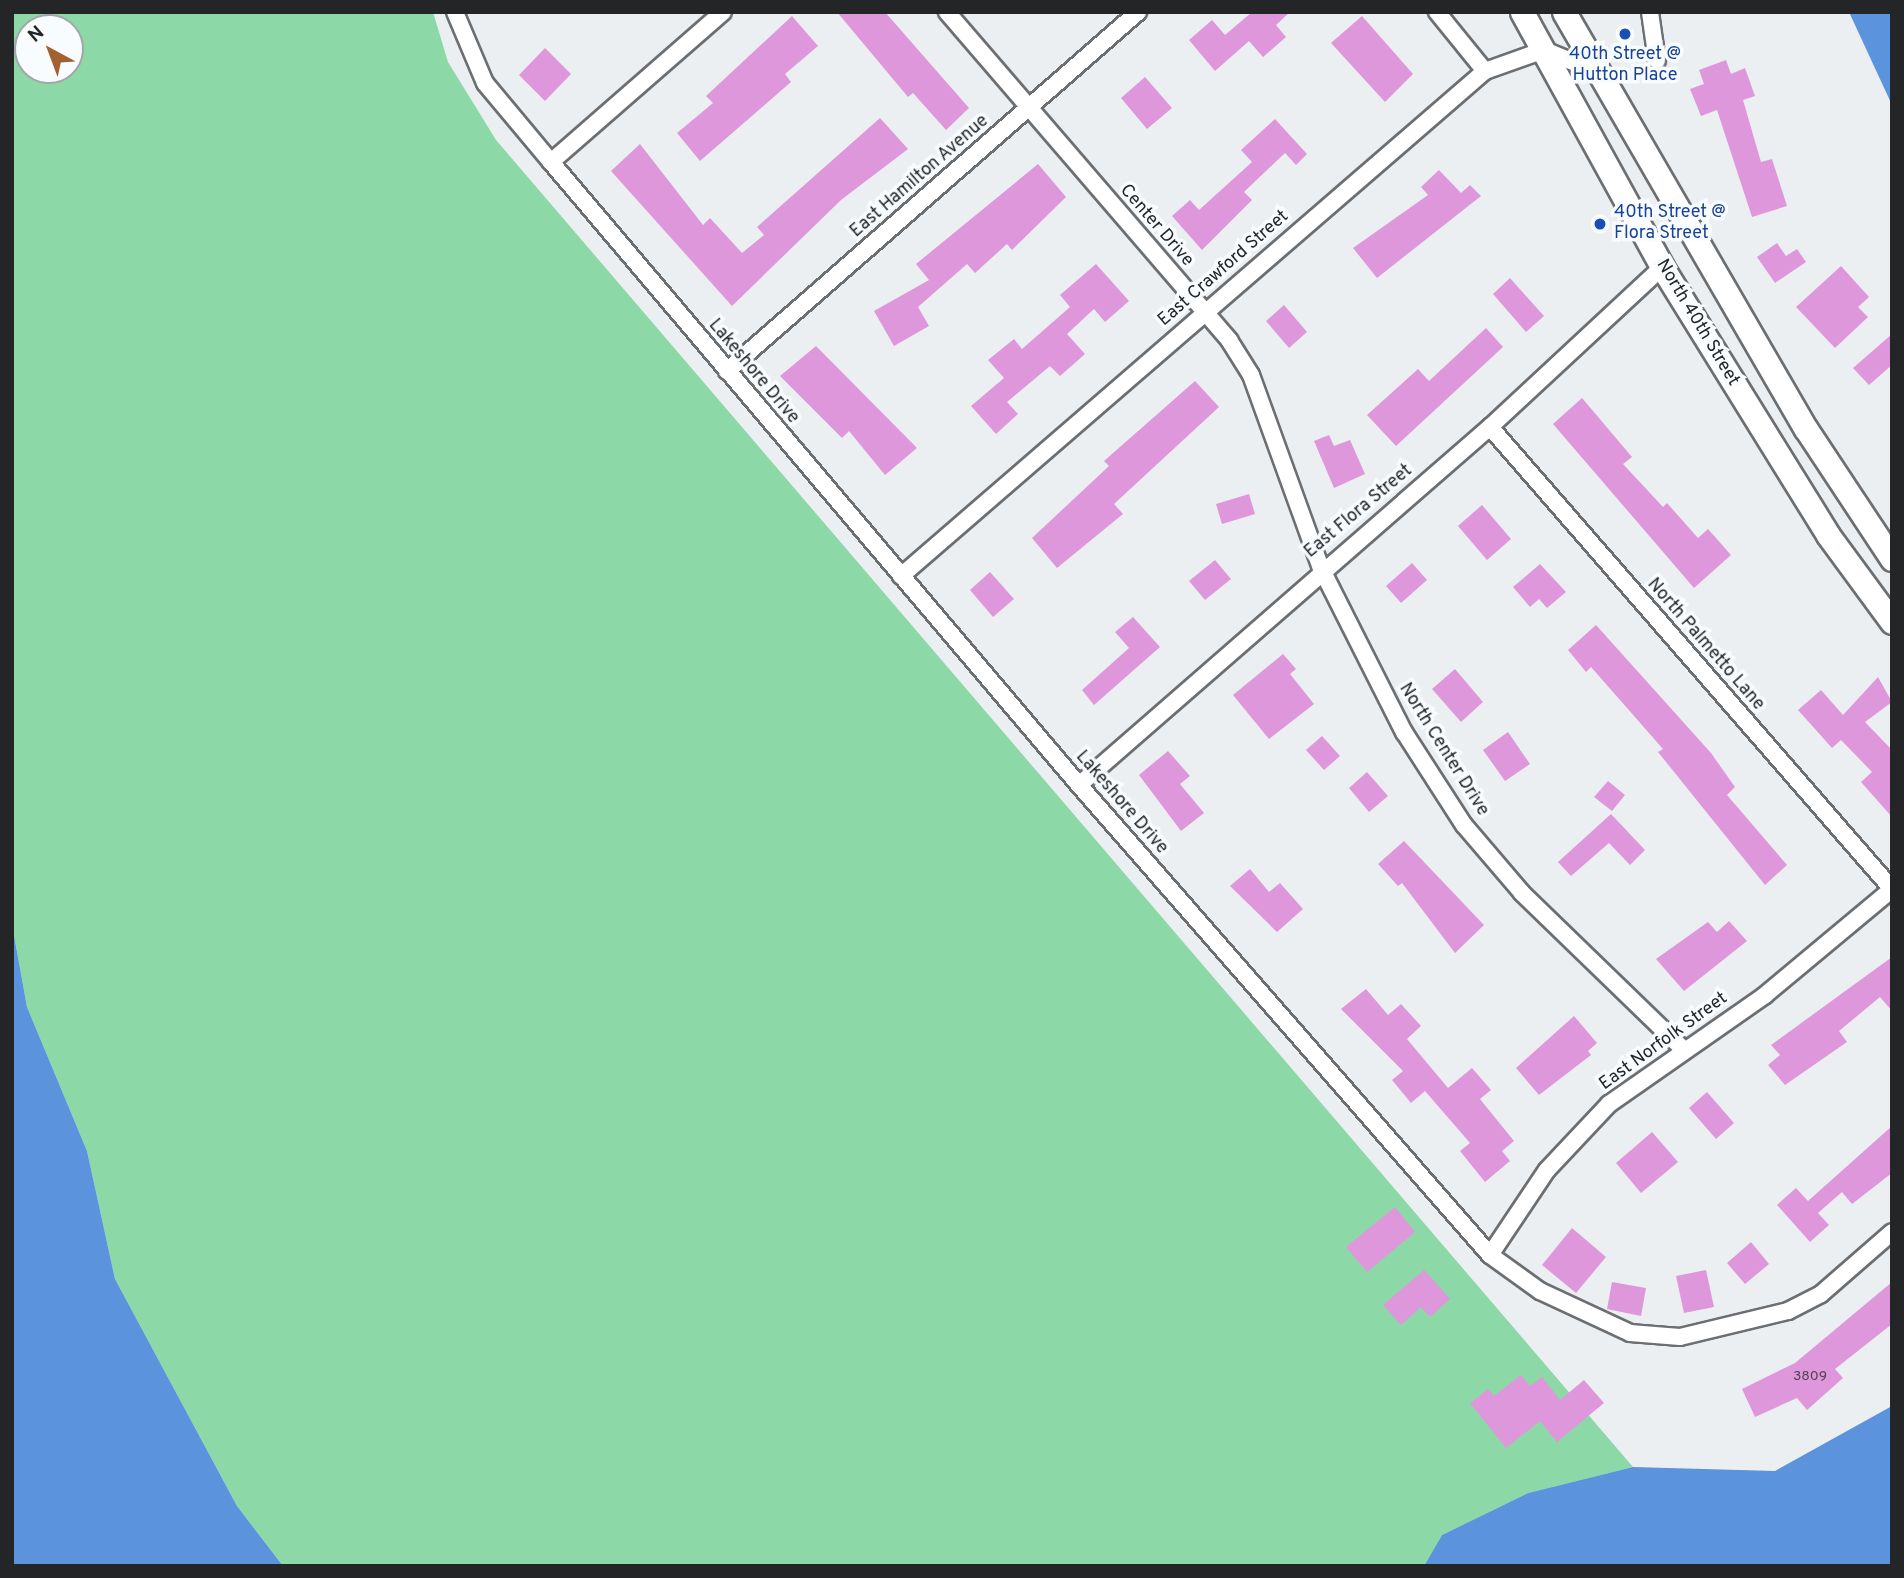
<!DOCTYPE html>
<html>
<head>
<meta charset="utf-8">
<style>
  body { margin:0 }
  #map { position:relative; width:1904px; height:1578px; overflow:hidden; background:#ebeff2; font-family:Overpass,sans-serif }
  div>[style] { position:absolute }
  .green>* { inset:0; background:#8dd8a7 }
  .water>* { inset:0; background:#5b94dd }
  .building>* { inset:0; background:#df97dc }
  .roads { filter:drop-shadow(2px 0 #6c6f72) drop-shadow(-2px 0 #6c6f72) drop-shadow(0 2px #6c6f72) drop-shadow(0 -2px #6c6f72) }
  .street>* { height:16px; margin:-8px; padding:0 8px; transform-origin:8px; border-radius:8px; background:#fff }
  .secondary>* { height:23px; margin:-11.5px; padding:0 11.5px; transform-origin:11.5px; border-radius:11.5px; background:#fff }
  .dots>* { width:19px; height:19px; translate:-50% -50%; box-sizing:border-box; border:4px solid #f9fcff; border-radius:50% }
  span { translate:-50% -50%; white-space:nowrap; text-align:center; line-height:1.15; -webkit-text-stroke:7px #f9fcff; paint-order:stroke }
  .number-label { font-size:14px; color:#524254 }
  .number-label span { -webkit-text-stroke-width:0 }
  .transit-label { font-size:18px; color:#164399 }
  .left { translate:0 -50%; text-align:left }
  .street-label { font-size:18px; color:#232526 }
  .frame { position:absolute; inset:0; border:14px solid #232526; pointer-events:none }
  .north { position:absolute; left:14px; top:14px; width:70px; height:70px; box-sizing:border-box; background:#f9fcff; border:2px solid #a3a6a8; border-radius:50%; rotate:319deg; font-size:19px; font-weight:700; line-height:28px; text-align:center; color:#232526 }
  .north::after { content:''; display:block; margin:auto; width:24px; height:32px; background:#a46130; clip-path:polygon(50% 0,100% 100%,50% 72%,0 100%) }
</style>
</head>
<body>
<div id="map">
  <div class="green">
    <div style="clip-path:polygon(evenodd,12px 12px,433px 12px,448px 62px,496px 140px,1633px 1467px,1528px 1493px,1442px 1535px,1424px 1566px,283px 1566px,237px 1506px,115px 1279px,87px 1151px,27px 1007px,12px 924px,12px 12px,28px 28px,70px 28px,70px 70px,28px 70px,28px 28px)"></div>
  </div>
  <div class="water">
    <div style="clip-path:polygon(1849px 12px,1892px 12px,1892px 105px)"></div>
    <div style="clip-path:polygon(12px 924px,27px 1007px,87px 1151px,115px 1279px,237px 1506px,283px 1566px,12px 1566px)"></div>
    <div style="clip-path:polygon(1892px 1406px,1892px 1566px,1424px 1566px,1442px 1535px,1528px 1493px,1633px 1467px,1775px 1471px)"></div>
  </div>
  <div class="building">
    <div style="clip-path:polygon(837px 12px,885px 12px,969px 108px,946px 130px,913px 93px,908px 97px)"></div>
    <div style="clip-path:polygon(1252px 12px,1290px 12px,1276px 25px,1286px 37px,1263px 57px,1249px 41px,1215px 71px,1189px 40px,1212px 20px,1225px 35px)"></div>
    <div style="clip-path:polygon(792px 16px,818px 46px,785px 74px,791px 82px,700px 161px,677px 133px,713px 103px,706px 96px)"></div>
    <div style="clip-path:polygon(1362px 16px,1413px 74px,1385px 102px,1331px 43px)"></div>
    <div style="clip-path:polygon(545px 48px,571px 74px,545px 101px,519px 75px)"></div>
    <div style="clip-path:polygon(1726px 60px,1731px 74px,1745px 68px,1755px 96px,1743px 100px,1761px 162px,1772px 159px,1787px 206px,1752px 217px,1717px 110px,1701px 116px,1690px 89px,1704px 84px,1699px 70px)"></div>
    <div style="clip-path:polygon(1145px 77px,1172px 108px,1147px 129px,1121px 98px)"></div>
    <div style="clip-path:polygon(880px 118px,908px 149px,841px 200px,732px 306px,611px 171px,640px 144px,703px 225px,710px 218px,742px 253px,764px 235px,757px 227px)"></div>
    <div style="clip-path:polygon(1275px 119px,1307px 154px,1296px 165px,1285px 153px,1244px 192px,1252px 200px,1202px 250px,1172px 216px,1190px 200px,1199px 210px,1252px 162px,1241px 150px)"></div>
    <div style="clip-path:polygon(1038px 164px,1066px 197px,1012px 250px,1007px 244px,975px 273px,967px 264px,918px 307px,929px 326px,894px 346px,874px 311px,929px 280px,916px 264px)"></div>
    <div style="clip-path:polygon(1439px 170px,1461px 193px,1470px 185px,1481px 196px,1377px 278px,1353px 248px,1428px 195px,1421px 187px)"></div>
    <div style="clip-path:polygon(1777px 243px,1786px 256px,1797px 249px,1806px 262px,1775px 283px,1757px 257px)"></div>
    <div style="clip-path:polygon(1096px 264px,1129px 301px,1105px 322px,1094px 309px,1067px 334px,1085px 354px,1060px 376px,1050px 366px,1007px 402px,1018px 414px,996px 434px,971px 406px,1004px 378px,988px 360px,1014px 339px,1022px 349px,1070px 307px,1060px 295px)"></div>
    <div style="clip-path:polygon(1841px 266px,1869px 297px,1858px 307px,1868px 317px,1835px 348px,1796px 307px)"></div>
    <div style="clip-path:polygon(1510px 278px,1544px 316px,1526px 332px,1493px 294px)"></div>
    <div style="clip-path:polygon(1284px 305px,1307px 332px,1289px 348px,1266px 321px)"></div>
    <div style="clip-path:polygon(1486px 328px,1503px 347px,1396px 446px,1367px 415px,1418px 369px,1429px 381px)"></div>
    <div style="clip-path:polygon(1892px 334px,1892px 365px,1869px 385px,1853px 368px)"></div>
    <div style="clip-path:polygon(816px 346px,917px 448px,885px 475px,849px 431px,842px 438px,780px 376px)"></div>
    <div style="clip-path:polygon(1195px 381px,1219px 407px,1114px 504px,1123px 514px,1057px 568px,1032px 538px,1109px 466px,1104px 461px)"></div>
    <div style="clip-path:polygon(1582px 398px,1632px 457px,1623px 464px,1663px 507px,1667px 503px,1698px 538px,1708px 529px,1731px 555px,1694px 588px,1553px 424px)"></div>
    <div style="clip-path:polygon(1329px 435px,1334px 446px,1350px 440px,1365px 474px,1334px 488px,1314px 441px)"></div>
    <div style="clip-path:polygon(1249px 494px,1255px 514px,1222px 524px,1216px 504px)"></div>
    <div style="clip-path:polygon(1482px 505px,1511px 539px,1487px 560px,1458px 526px)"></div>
    <div style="clip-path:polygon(1215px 560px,1231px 579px,1205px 600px,1189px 581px)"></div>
    <div style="clip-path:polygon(1412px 563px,1427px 580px,1401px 603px,1386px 586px)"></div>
    <div style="clip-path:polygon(1540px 564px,1566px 592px,1547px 608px,1539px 599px,1530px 607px,1513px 587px)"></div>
    <div style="clip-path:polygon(990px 572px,1014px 599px,993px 617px,970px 590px)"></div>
    <div style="clip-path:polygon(1133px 617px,1160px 647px,1094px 705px,1082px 690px,1129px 648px,1115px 632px)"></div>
    <div style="clip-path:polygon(1596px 625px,1711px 753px,1735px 787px,1727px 795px,1787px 865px,1765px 885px,1658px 752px,1663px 749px,1591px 667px,1586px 672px,1568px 650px)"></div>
    <div style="clip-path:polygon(1283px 654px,1296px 669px,1290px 674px,1314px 704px,1269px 739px,1233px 695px)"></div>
    <div style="clip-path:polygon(1455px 669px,1483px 702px,1461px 722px,1432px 689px)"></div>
    <div style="clip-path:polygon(1878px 677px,1892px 702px,1865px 722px,1892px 750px,1892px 817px,1861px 782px,1872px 772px,1841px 740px,1832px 748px,1798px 710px,1821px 690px,1843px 715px)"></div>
    <div style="clip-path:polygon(1508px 732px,1530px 764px,1505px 781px,1483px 750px)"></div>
    <div style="clip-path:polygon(1322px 736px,1340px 756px,1324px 770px,1306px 750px)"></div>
    <div style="clip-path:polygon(1168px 751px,1190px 776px,1180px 784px,1204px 813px,1181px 831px,1139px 775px)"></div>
    <div style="clip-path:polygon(1367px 772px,1388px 796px,1369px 812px,1349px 788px)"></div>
    <div style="clip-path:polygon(1608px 781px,1625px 795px,1612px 811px,1594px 797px)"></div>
    <div style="clip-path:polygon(1611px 814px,1645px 850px,1630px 865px,1609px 843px,1571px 876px,1558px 862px)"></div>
    <div style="clip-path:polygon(1404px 841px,1484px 925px,1455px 953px,1402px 883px,1398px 886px,1378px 864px)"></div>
    <div style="clip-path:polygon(1250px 869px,1269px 892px,1280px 883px,1303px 909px,1277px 932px,1230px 886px)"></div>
    <div style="clip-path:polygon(1729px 921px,1747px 941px,1684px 991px,1656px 959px,1708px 922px,1717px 932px)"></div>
    <div style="clip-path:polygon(1892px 957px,1892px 1011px,1880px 997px,1839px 1031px,1847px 1042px,1785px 1085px,1768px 1065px,1780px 1055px,1771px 1045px)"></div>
    <div style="clip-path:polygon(1366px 989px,1388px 1015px,1401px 1004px,1421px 1026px,1407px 1039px,1448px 1088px,1472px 1068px,1491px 1090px,1480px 1099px,1514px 1141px,1502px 1151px,1510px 1161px,1485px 1182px,1460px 1151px,1470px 1143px,1425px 1091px,1411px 1103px,1392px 1080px,1403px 1071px,1341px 1009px)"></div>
    <div style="clip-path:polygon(1574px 1016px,1597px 1043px,1588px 1051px,1591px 1055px,1539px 1095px,1516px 1068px)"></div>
    <div style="clip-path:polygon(1707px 1092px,1734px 1123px,1716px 1139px,1689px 1108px)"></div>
    <div style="clip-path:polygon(1892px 1126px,1892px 1173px,1852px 1204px,1842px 1192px,1818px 1213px,1829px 1225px,1810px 1242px,1777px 1205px,1796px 1188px,1808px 1201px)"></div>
    <div style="clip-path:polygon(1652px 1132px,1678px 1162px,1641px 1193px,1616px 1163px)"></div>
    <div style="clip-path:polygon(1395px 1207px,1415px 1232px,1367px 1272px,1346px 1247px)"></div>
    <div style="clip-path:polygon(1572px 1228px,1606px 1257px,1576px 1293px,1542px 1265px)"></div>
    <div style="clip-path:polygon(1751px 1242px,1769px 1264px,1745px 1284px,1727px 1263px)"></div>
    <div style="clip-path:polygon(1424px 1270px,1450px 1299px,1430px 1317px,1421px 1307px,1401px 1325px,1383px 1305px)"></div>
    <div style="clip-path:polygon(1706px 1270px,1714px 1307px,1684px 1313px,1676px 1276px)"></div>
    <div style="clip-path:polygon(1612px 1282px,1646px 1288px,1641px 1316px,1607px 1309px)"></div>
    <div style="clip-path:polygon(1892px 1282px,1892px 1324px,1835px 1369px,1843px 1378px,1807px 1410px,1797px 1398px,1755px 1417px,1742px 1389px,1795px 1363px)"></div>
    <div style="clip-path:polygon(1521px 1375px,1530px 1386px,1542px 1377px,1560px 1400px,1584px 1380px,1604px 1403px,1557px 1442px,1540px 1421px,1506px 1448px,1470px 1403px,1488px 1389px,1494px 1396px)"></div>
  </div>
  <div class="roads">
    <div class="street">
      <div style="left:455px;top:12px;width:77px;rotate:67.1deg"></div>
      <div style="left:485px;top:83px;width:103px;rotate:50.1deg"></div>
      <div style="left:551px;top:162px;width:817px;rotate:49.72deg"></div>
      <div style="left:1079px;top:785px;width:624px;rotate:48.83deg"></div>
      <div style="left:1490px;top:1255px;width:62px;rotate:35.8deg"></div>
      <div style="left:1540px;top:1291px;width:99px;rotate:25deg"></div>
      <div style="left:1630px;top:1333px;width:50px;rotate:4.6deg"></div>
      <div style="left:1680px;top:1337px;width:111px;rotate:-13.5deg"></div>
      <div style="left:1788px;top:1311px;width:37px;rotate:-27deg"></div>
      <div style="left:1821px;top:1294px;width:94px;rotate:-41.1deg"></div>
      <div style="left:947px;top:12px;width:433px;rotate:49.3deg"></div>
      <div style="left:1229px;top:340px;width:41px;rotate:57.8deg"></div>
      <div style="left:1251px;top:375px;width:205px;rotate:70.1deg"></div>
      <div style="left:1321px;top:568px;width:184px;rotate:63.2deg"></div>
      <div style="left:1404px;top:732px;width:111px;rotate:57.2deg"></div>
      <div style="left:1464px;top:825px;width:89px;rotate:49.5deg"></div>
      <div style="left:1522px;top:893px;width:223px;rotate:44.1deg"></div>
      <div style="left:1437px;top:12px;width:76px;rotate:50.9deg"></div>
      <div style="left:1650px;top:12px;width:49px;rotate:81.9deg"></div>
      <div style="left:551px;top:162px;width:228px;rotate:-41.1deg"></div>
      <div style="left:727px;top:371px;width:546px;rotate:-41.14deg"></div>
      <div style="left:1490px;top:427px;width:612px;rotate:48.97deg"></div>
      <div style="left:901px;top:576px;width:772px;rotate:-40.85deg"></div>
      <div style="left:1485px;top:71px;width:63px;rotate:-19.6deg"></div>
      <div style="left:1544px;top:50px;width:55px;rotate:22.4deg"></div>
      <div style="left:1079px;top:785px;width:545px;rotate:-41.06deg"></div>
      <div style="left:1490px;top:427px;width:235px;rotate:-42.9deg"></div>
      <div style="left:1490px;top:1255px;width:102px;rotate:-56.2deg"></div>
      <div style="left:1547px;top:1170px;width:91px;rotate:-46.8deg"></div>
      <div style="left:1609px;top:1104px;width:190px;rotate:-34.9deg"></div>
      <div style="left:1765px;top:995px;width:165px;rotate:-39.8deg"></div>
    </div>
    <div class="secondary">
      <div style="left:1522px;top:12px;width:291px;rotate:61.2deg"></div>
      <div style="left:1662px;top:267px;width:315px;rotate:58.2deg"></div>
      <div style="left:1828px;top:535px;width:108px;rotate:53.7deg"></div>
      <div style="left:1564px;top:12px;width:482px;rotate:59.9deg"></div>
      <div style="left:1806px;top:429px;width:156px;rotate:56.5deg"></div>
    </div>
  </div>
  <div class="dots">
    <div style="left:1625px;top:34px;background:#1a4fb4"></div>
    <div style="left:1600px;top:224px;background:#1a4fb4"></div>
  </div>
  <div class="number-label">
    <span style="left:1810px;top:1377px">3809</span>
  </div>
  <div class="transit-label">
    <span style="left:1625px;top:66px">40th Street @<br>Hutton Place</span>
    <span class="left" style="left:1614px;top:224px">40th Street @<br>Flora Street</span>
  </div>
  <div class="street-label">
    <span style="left:920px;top:177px;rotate:-41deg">East Hamilton Avenue</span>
    <span style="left:1156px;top:226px;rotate:49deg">Center Drive</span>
    <span style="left:1224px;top:269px;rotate:-41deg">East Crawford Street</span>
    <span style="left:1697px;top:323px;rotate:59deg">North 40th Street</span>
    <span style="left:753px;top:372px;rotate:50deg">Lakeshore Drive</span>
    <span style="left:1359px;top:512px;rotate:-40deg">East Flora Street</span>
    <span style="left:1705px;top:645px;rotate:49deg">North Palmetto Lane</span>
    <span style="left:1443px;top:750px;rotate:58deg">North Center Drive</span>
    <span style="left:1121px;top:803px;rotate:49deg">Lakeshore Drive</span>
    <span style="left:1664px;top:1042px;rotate:-36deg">East Norfolk Street</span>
  </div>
  <div class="frame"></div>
  <div class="north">N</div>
</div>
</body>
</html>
